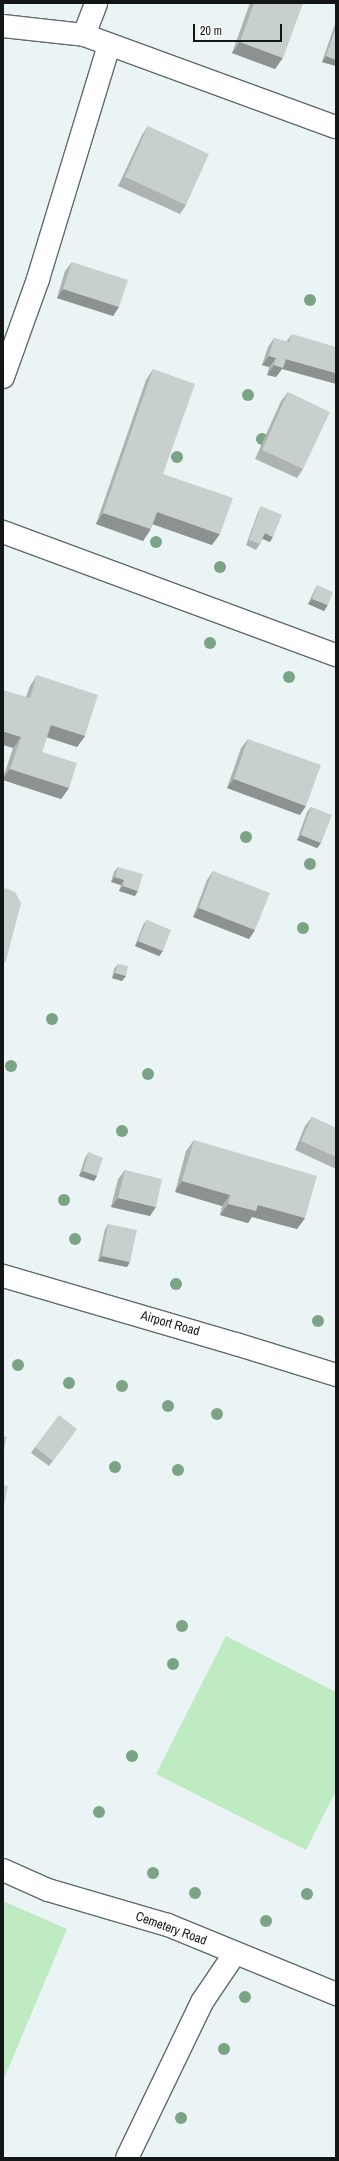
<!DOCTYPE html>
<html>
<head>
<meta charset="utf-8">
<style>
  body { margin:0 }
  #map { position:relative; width:339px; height:2161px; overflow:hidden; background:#ebf4f5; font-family:"Archivo Narrow",sans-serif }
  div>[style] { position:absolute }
  .green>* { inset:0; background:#beebc1 }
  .roads { filter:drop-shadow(1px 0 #636a6c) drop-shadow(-1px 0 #636a6c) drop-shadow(0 1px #636a6c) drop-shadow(0 -1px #636a6c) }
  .minor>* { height:22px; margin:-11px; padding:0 11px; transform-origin:11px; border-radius:11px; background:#fff }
  .trees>* { width:12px; height:12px; margin:-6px; border-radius:50%; background:#7ba486 }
  .wall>* { inset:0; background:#acb3b1 }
  .shaded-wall>* { inset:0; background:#8c9290 }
  .building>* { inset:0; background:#c8d0ce }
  span { translate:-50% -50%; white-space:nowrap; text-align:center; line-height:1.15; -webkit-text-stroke:3.5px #fff; paint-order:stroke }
  .street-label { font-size:13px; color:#131616 }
  .frame { position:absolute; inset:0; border:4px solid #131616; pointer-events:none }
  .scale { position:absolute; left:193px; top:24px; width:89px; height:18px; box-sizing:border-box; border:2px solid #131616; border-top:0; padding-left:5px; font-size:12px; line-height:14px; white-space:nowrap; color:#131616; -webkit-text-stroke:3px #fff; paint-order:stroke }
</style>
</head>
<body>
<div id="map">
  <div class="green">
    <div style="clip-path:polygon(226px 1636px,336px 1692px,336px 1791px,306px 1850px,156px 1774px)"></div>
    <div style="clip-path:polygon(3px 1901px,67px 1929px,3px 2081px)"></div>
  </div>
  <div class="roads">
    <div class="minor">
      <div style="left:3px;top:26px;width:81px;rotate:6.3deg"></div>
      <div style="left:84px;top:35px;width:268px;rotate:20.1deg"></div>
      <div style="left:84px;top:35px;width:34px;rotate:-69deg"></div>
      <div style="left:3px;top:377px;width:104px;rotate:-70.3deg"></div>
      <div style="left:38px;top:279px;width:244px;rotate:-73.1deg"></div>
      <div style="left:3px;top:532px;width:355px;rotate:20.3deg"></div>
      <div style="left:3px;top:1276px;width:243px;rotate:16.3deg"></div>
      <div style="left:236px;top:1344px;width:105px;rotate:17.2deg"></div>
      <div style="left:3px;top:1870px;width:49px;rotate:24deg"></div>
      <div style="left:48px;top:1890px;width:125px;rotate:16.3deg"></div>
      <div style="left:168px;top:1925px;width:182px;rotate:22.3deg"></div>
      <div style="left:127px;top:2158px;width:173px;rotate:-64.3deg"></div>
      <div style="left:202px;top:2002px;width:59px;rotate:-56deg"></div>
    </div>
  </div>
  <div class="trees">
    <div style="left:310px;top:300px"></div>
    <div style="left:248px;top:395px"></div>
    <div style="left:262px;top:439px"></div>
    <div style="left:177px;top:457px"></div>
    <div style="left:156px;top:542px"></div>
    <div style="left:220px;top:567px"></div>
    <div style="left:210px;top:643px"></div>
    <div style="left:289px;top:677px"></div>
    <div style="left:246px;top:837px"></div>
    <div style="left:310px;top:864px"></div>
    <div style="left:303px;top:928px"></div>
    <div style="left:52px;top:1019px"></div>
    <div style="left:11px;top:1066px"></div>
    <div style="left:148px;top:1074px"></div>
    <div style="left:122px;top:1131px"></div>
    <div style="left:64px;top:1200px"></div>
    <div style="left:75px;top:1239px"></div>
    <div style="left:176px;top:1284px"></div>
    <div style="left:318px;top:1321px"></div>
    <div style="left:18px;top:1365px"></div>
    <div style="left:69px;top:1383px"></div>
    <div style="left:122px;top:1386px"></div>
    <div style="left:168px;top:1406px"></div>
    <div style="left:217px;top:1414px"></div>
    <div style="left:115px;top:1467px"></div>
    <div style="left:178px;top:1470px"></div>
    <div style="left:182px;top:1626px"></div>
    <div style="left:173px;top:1664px"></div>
    <div style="left:132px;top:1756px"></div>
    <div style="left:99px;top:1812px"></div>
    <div style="left:153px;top:1873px"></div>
    <div style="left:195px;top:1893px"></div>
    <div style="left:307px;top:1894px"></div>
    <div style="left:266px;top:1921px"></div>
    <div style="left:245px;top:1997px"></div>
    <div style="left:224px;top:2049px"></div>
    <div style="left:181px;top:2118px"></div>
  </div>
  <div class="wall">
    <div style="clip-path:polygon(250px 3px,303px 3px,275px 69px,232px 53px)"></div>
    <div style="clip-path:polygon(336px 21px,336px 66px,322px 62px)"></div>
    <div style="clip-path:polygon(148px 126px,186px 205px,180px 214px,118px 186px,142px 135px)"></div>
    <div style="clip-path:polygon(72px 262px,119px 307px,113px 316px,57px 298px,65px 271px)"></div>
    <div style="clip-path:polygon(292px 334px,282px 369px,276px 377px,267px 375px,269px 367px,262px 365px,268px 347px,274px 338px,286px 342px)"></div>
    <div style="clip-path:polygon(153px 369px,163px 474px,212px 545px,153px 524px,143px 541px,96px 524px,146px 380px)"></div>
    <div style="clip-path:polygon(288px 392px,303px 469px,297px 478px,255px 459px,281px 401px)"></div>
    <div style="clip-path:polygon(261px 506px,270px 542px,262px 539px,260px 544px,256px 550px,246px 545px,258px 512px)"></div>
    <div style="clip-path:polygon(317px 585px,324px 611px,308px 604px,314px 591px)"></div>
    <div style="clip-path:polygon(37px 675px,85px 736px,77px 747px,47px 737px,42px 752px,69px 788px,61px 799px,3px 780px,3px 778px,13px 748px,26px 697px,30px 686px)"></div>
    <div style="clip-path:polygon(248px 739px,300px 815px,227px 788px,241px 748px)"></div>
    <div style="clip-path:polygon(311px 807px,321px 843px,317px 848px,297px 840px,307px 812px)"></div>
    <div style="clip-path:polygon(118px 867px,135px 896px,119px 891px,121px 885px,111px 882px,114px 872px)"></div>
    <div style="clip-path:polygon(213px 871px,255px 930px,249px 939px,193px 917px,207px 880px)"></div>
    <div style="clip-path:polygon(147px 920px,163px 951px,159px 956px,135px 946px,143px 925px)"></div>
    <div style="clip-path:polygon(118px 964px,126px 976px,122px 981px,112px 978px,114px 969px)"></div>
    <div style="clip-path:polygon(312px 1117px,336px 1128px,336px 1169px,295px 1150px,305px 1126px)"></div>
    <div style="clip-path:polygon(194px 1140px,305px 1218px,297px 1229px,252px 1217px,248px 1223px,220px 1215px,222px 1206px,175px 1192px,186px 1151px)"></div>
    <div style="clip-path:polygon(89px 1152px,97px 1176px,94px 1181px,79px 1176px,85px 1158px)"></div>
    <div style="clip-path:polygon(125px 1170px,150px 1216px,111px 1207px,118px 1179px)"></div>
    <div style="clip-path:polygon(108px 1224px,127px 1267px,98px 1261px,105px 1229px)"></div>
    <div style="clip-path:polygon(73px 1434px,49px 1466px,31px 1453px,35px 1447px)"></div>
  </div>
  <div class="shaded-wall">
    <div style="clip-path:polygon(240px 42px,283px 58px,275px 69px,232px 53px)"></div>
    <div style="clip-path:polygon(326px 56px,336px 60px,336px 66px,322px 62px)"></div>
    <div style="clip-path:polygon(63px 289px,119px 307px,113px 316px,57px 298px)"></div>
    <div style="clip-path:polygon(269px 356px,276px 358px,269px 367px,262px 365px)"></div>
    <div style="clip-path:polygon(286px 359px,336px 373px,336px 384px,282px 369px,276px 377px,267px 375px,274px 365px)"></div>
    <div style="clip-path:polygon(157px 512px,220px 534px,212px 545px,149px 523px)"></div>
    <div style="clip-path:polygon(103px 513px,151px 529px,143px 541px,96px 524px)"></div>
    <div style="clip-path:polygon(265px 533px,273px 537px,270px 542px,261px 538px)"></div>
    <div style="clip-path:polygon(312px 599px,328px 605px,324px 611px,308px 604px)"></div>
    <div style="clip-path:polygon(51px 725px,85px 736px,77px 747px,43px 736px)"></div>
    <div style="clip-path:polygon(3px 731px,21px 737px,13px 748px,3px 745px)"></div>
    <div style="clip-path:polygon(10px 769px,69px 788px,61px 799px,3px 780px,3px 779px)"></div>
    <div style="clip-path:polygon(234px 779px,306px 806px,300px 815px,227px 788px)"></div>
    <div style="clip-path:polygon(301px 835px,321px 843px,317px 848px,297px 840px)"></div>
    <div style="clip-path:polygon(115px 877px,124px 880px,121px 885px,111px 882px)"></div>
    <div style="clip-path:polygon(123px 886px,138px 891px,135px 896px,119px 891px)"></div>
    <div style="clip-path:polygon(199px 908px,255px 930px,249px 939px,193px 917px)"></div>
    <div style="clip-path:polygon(138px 941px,163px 951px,159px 956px,135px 946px)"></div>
    <div style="clip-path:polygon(115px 973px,126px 976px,122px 981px,112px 978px)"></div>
    <div style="clip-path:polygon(83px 1171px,97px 1176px,94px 1181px,79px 1176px)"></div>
    <div style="clip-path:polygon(182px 1181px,230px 1195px,222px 1206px,175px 1192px)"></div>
    <div style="clip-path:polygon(118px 1198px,156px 1207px,150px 1216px,111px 1207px)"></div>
    <div style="clip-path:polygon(228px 1204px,258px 1205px,305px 1218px,297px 1229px,252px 1217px,248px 1223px,220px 1215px)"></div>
    <div style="clip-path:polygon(102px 1256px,130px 1262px,127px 1267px,98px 1261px)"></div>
  </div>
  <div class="building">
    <div style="clip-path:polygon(254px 3px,303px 3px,283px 58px,240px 42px)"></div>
    <div style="clip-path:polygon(336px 27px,336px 60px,326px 56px)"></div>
    <div style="clip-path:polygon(148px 126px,209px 154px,186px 205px,125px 177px)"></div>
    <div style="clip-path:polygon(72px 262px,128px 280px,119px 307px,63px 289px)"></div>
    <div style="clip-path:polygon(292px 334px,336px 347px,336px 373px,286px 359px,283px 368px,274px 365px,276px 358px,269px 356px,274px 338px,289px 342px)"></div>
    <div style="clip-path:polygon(153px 369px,195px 384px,163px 474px,233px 498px,220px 534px,157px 512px,151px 529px,103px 513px)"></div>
    <div style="clip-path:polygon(288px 392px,330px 412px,303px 469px,262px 450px)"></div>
    <div style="clip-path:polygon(261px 506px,282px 515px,273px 537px,265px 533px,260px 544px,249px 540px)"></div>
    <div style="clip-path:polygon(317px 585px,333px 592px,328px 605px,312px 599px)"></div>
    <div style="clip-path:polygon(37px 675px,98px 695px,85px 736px,51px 725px,42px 752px,77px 763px,69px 788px,10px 769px,21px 737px,3px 731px,3px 690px,30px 698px)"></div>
    <div style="clip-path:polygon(248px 739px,321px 765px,306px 806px,234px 779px)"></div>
    <div style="clip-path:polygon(311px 807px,332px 815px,321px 843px,301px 835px)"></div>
    <div style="clip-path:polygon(118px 867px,143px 874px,138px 891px,123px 886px,124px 880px,115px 877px)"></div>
    <div style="clip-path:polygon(213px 871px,270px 893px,255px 930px,199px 908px)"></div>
    <div style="clip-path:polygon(5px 888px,15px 892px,21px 903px,6px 961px,3px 964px,3px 889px)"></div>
    <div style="clip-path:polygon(147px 920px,171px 930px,163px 951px,138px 941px)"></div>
    <div style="clip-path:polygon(118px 964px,128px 966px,126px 976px,115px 973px)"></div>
    <div style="clip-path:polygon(312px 1117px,336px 1128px,336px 1157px,301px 1141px)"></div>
    <div style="clip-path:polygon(194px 1140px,317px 1176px,305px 1218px,258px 1205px,256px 1211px,228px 1204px,230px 1195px,182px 1181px)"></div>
    <div style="clip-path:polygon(89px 1152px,103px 1158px,97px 1176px,83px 1171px)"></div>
    <div style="clip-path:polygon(125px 1170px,162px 1179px,156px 1207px,118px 1198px)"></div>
    <div style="clip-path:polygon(108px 1224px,137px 1230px,130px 1262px,102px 1256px)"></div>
    <div style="clip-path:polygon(59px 1415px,77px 1429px,53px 1461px,35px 1447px)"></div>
    <div style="clip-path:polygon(3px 1436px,7px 1437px,3px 1454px)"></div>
    <div style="clip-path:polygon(3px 1485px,8px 1486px,4px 1505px,3px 1505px)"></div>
  </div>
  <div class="street-label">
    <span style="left:170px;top:1324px;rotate:16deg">Airport Road</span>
    <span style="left:171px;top:1929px;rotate:20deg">Cemetery Road</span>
  </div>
  <div class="frame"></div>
  <div class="scale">20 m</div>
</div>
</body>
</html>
